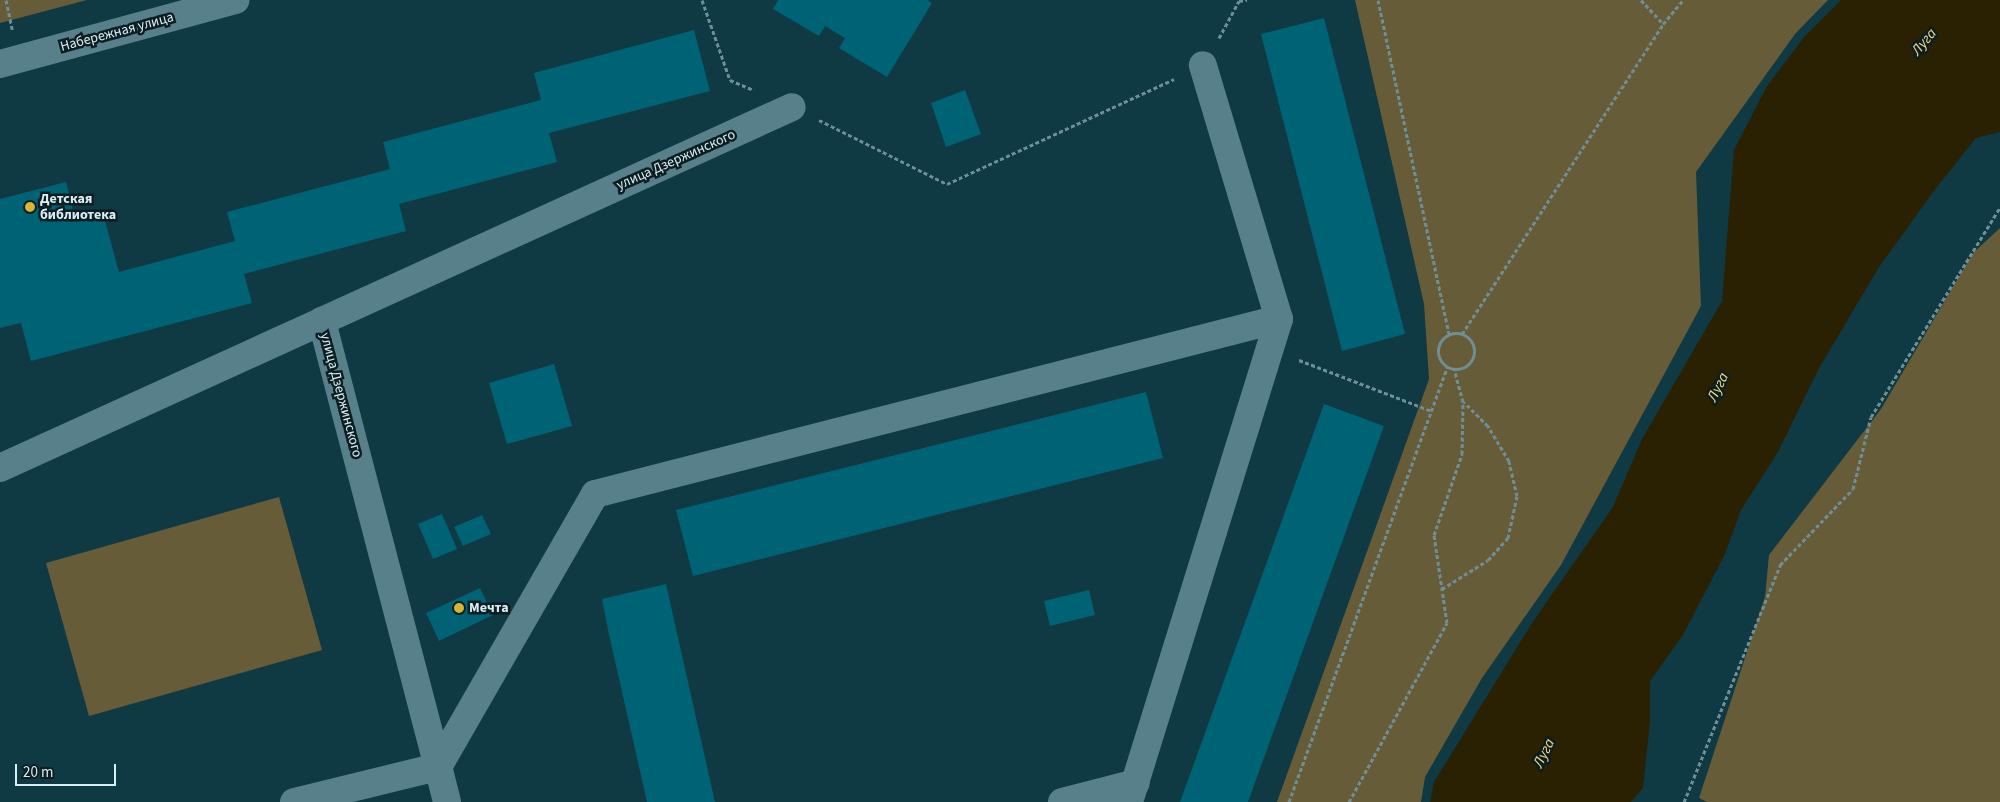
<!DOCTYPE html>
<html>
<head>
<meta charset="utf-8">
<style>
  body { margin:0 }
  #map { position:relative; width:2000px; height:802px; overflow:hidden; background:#0f3943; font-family:"Source Sans 3",sans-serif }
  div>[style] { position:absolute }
  .green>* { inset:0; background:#675c38 }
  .water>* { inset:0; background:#2a2102 }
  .building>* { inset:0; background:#006275 }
  .path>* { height:3px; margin-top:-1.5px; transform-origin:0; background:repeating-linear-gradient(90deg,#6f8f97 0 4px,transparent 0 6.5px) }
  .path>.ring { margin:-1.5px; padding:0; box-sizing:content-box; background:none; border:3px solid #6f8f97; border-radius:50% }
  .minor>* { height:28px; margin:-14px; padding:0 14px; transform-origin:14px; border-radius:14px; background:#57808b }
  .dots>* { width:14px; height:14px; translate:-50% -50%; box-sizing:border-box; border:2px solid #0d1e22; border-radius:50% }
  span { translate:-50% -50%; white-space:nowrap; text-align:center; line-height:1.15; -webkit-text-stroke:5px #0d1e22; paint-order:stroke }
  .street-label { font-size:14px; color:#d8eef4 }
  .poi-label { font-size:14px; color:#d8eef4; font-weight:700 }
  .left { translate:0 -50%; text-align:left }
  .water-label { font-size:15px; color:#f4db83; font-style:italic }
  .scale { position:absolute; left:15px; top:764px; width:101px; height:22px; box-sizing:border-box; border:2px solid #d8eef4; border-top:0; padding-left:6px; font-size:15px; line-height:18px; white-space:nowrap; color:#d8eef4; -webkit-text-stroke:4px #0d1e22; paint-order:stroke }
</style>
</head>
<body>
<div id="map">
  <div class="green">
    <div style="clip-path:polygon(0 0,87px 0,0 23px)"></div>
    <div style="clip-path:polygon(1355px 0,1828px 0,1795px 34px,1696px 172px,1701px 306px,1561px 565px,1482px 678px,1425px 777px,1421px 802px,1277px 802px,1429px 379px,1424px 304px)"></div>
    <div style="clip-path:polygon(2000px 228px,2000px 802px,1707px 802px,1699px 798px,1765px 597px,1769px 555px,1881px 409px,1973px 253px)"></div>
    <div style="clip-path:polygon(279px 497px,322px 650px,89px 716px,46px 563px)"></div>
  </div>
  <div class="water">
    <div style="clip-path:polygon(1841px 0,2000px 0,2000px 132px,1976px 138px,1936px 188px,1879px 267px,1818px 370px,1778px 452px,1741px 510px,1725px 554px,1683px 635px,1650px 681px,1650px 721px,1643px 788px,1631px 802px,1430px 802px,1434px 782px,1532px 623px,1613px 507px,1642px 439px,1722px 301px,1734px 150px,1767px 86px,1805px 36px)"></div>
  </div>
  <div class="building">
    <div style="clip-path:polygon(778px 0,927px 0,932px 3px,887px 77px,839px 48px,845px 38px,825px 26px,819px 36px,773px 9px)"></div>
    <div style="clip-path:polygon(1324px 18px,1405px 334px,1342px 351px,1261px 34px)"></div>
    <div style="clip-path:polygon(694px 30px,710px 91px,549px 133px,557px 162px,399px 204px,406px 231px,244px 274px,252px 303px,31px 361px,21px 323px,0 328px,0 199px,66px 182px,75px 218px,102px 210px,119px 272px,235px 241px,227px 212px,390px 169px,383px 142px,541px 100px,534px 73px)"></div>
    <div style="clip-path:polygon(965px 90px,981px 134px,946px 147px,931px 103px)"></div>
    <div style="clip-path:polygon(554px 364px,572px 426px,507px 444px,489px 383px)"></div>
    <div style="clip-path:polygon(1146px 392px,1163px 458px,693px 576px,676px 510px)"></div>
    <div style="clip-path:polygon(1324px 404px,1384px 426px,1248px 802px,1180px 802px)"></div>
    <div style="clip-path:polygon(442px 514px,457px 549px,433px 559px,418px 524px)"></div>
    <div style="clip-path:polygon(482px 515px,491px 534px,463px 546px,454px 527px)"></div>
    <div style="clip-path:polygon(666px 584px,715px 802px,647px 802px,608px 630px,602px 599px)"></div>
    <div style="clip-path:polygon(480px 588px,493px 615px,439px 641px,426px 613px)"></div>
    <div style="clip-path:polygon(1089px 590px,1095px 615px,1050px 626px,1044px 601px)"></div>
  </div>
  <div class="path">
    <div style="left:6px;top:0;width:30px;rotate:78deg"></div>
    <div style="left:702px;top:0;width:85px;rotate:70.7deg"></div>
    <div style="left:730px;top:80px;width:26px;rotate:23deg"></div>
    <div style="left:1378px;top:0;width:341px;rotate:78deg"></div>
    <div style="left:1641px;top:0;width:33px;rotate:47deg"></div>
    <div style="left:1219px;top:38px;width:42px;rotate:-61.6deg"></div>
    <div style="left:1239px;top:1px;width:8px;rotate:-7deg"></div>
    <div style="left:819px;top:120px;width:143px;rotate:26.6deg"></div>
    <div style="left:947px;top:184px;width:250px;rotate:-24.8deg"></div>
    <div class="ring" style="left:1438px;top:333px;width:33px;height:33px"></div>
    <div style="left:1462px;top:334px;width:369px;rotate:-57deg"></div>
    <div style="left:1663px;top:24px;width:31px;rotate:-50deg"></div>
    <div style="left:1299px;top:360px;width:142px;rotate:21deg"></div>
    <div style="left:1442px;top:589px;width:54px;rotate:-32.2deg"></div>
    <div style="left:1488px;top:560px;width:30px;rotate:-48deg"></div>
    <div style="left:1508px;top:538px;width:43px;rotate:-77.9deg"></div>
    <div style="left:1517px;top:496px;width:36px;rotate:-103deg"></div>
    <div style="left:1509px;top:461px;width:41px;rotate:-121deg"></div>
    <div style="left:1488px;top:426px;width:34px;rotate:-135deg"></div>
    <div style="left:1289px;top:802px;width:463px;rotate:-70deg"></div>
    <div style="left:1349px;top:802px;width:204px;rotate:-61.3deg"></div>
    <div style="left:1447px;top:623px;width:89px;rotate:-98.4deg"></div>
    <div style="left:1434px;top:535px;width:86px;rotate:-70.9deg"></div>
    <div style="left:1462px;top:454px;width:52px;rotate:-88.9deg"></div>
    <div style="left:1463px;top:402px;width:34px;rotate:-105deg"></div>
    <div style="left:1684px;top:802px;width:256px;rotate:-67.9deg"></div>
    <div style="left:1780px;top:565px;width:105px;rotate:-46.2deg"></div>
    <div style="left:1853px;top:489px;width:74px;rotate:-76deg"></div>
    <div style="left:1871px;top:417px;width:246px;rotate:-58.4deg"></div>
  </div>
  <div class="minor">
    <div style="left:0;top:64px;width:244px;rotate:-15.2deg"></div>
    <div style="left:0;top:468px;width:354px;rotate:-24.5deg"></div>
    <div style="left:294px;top:802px;width:148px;rotate:-13.7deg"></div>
    <div style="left:438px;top:767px;width:461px;rotate:-104.6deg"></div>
    <div style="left:322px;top:321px;width:516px;rotate:-24.48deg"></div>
    <div style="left:447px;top:802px;width:36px;rotate:-104deg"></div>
    <div style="left:438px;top:767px;width:315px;rotate:-60.1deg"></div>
    <div style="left:595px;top:494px;width:706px;rotate:-14.35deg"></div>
    <div style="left:1062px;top:802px;width:76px;rotate:-14.4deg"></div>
    <div style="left:1129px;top:802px;width:506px;rotate:-72.75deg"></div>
    <div style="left:1279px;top:319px;width:265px;rotate:-106.7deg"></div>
  </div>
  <div class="dots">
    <div style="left:30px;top:207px;background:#d5b534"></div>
    <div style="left:459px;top:608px;background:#d5b534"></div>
  </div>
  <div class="street-label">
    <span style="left:117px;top:32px;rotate:-15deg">Набережная улица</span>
    <span style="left:676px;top:160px;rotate:-24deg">улица Дзержинского</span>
    <span style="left:341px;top:395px;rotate:75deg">улица Дзержинского</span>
  </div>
  <div class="poi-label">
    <span class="left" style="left:40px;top:207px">Детская<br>библиотека</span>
    <span class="left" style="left:469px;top:608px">Мечта</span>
  </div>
  <div class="water-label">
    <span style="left:1924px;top:42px;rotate:-50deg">Луга</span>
    <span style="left:1718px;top:387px;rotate:-64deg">Луга</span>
    <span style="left:1544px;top:753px;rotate:-64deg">Луга</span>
  </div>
  <div class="scale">20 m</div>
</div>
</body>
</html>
